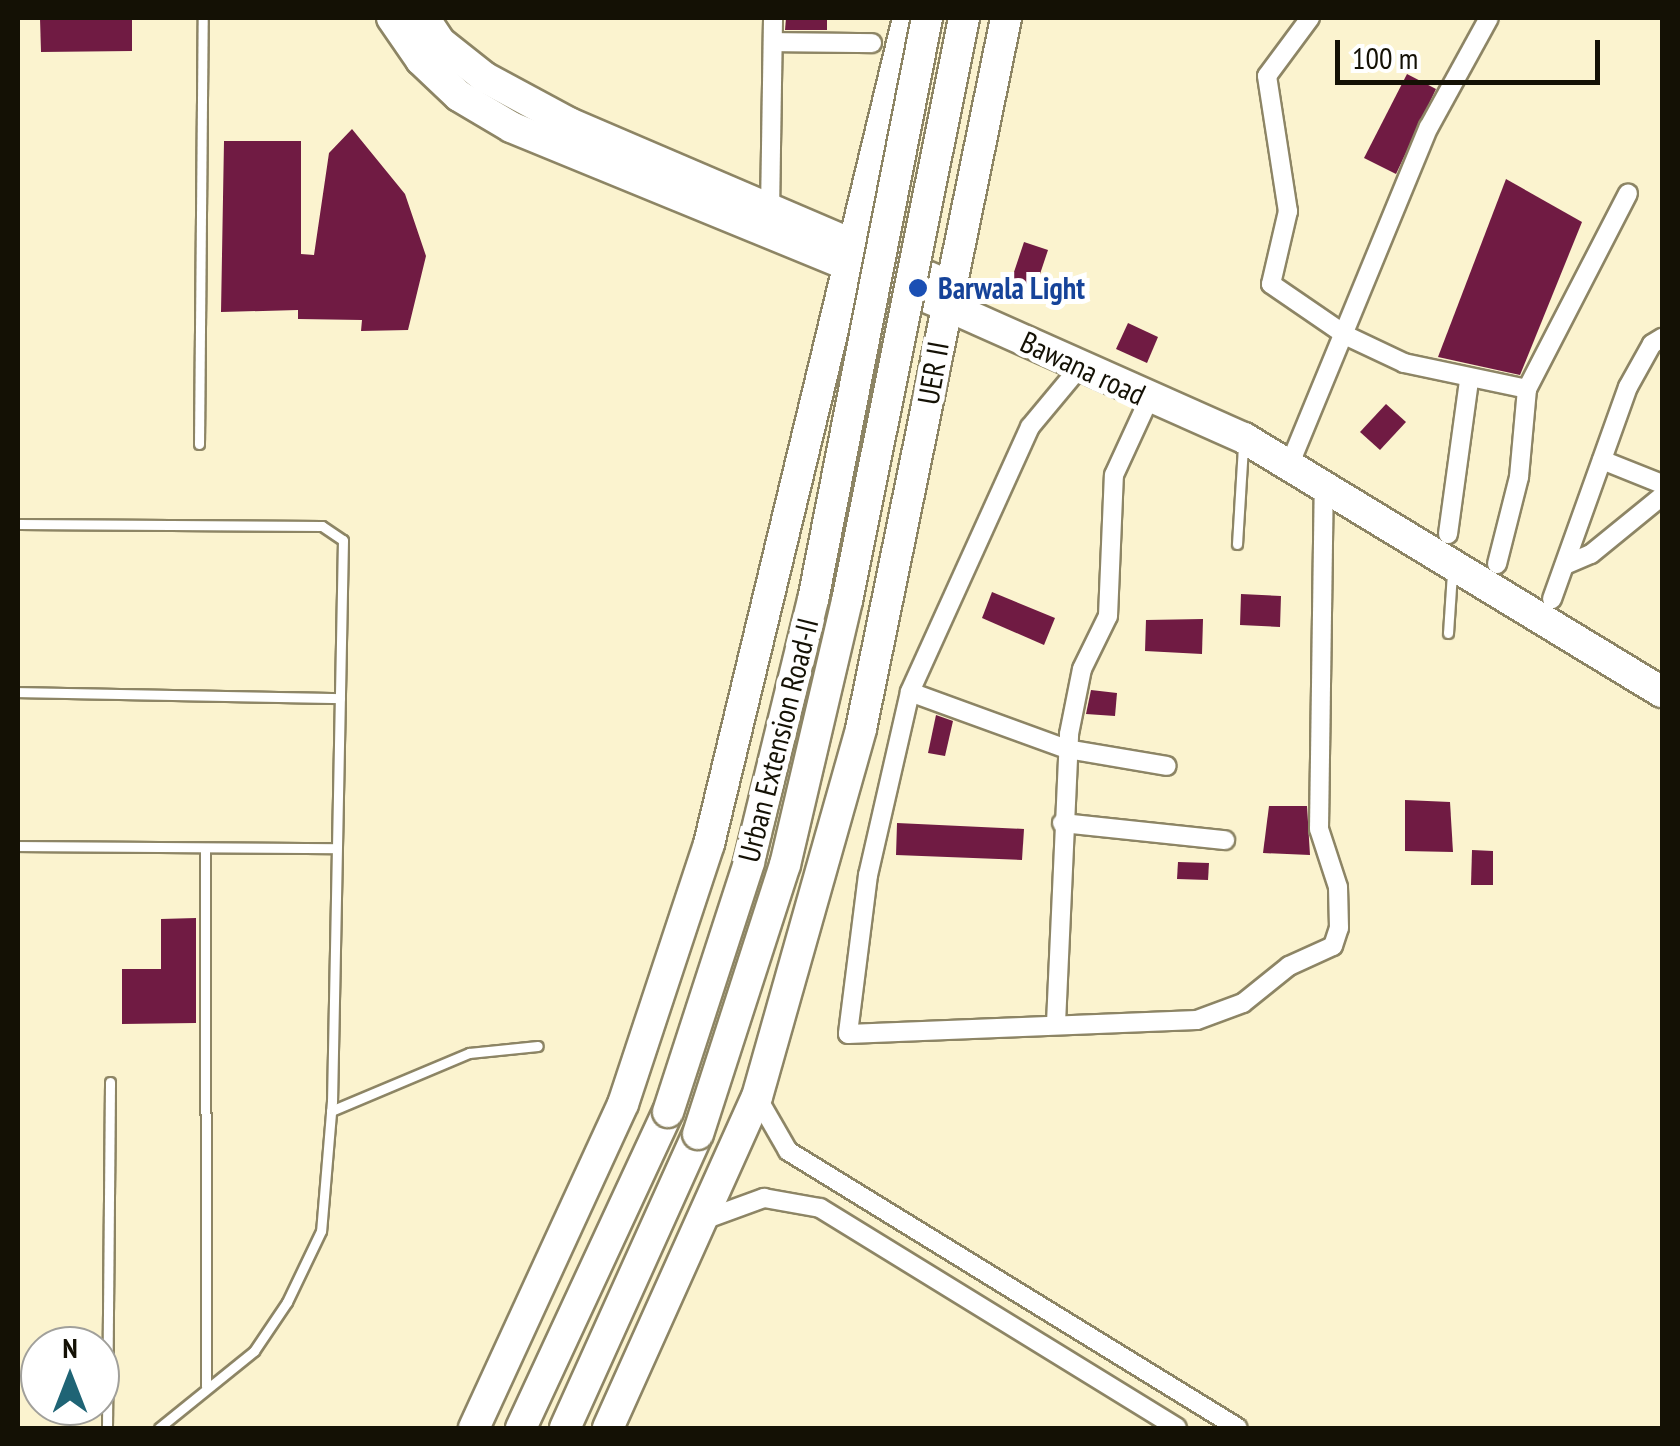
<!DOCTYPE html>
<html>
<head>
<meta charset="utf-8">
<style>
  body { margin:0 }
  #map { position:relative; width:1680px; height:1446px; overflow:hidden; background:#fbf3cf; font-family:"PT Sans Narrow",sans-serif }
  div>[style] { position:absolute }
  .building>* { inset:0; background:#701b43 }
  .roads { filter:drop-shadow(2px 0 #8d8565) drop-shadow(-2px 0 #8d8565) drop-shadow(0 2px #8d8565) drop-shadow(0 -2px #8d8565) }
  .service>* { height:9px; margin:-4.5px; padding:0 4.5px; transform-origin:4.5px; border-radius:4.5px; background:#fff }
  .minor>* { height:18px; margin:-9px; padding:0 9px; transform-origin:9px; border-radius:9px; background:#fff }
  .primary>* { height:30px; margin:-15px; padding:0 15px; transform-origin:15px; border-radius:15px; background:#fff }
  .trunk>* { height:30px; margin:-15px; padding:0 15px; transform-origin:15px; border-radius:15px; background:#fff }
  .bridges { filter:drop-shadow(2px 0 #8d8565) drop-shadow(-2px 0 #8d8565) drop-shadow(0 2px #8d8565) drop-shadow(0 -2px #8d8565) }
  .trunk-bridge>* { height:30px; margin:-15px; padding:0 15px; transform-origin:15px; border-radius:15px; background:#fff }
  .dots>* { width:28px; height:28px; translate:-50% -50%; box-sizing:border-box; border:5px solid #fff; border-radius:50% }
  span { translate:-50% -50%; white-space:nowrap; text-align:center; line-height:1.15; -webkit-text-stroke:10px #fff; paint-order:stroke }
  .transit-label { font-size:30px; color:#164399; font-weight:700 }
  .left { translate:0 -50%; text-align:left }
  .street-label { font-size:30px; color:#141105 }
  .frame { position:absolute; inset:0; border:20px solid #141105; pointer-events:none }
  .north { position:absolute; left:20px; top:1326px; width:100px; height:100px; box-sizing:border-box; background:#fff; border:2px solid #a1a09b; border-radius:50%; rotate:0deg; font-size:28px; font-weight:700; line-height:40px; text-align:center; color:#141105 }
  .north::after { content:''; display:block; margin:auto; width:35px; height:45px; background:#1f6475; clip-path:polygon(50% 0,100% 100%,50% 72%,0 100%) }
  .scale { position:absolute; left:1335px; top:40px; width:265px; height:45px; box-sizing:border-box; border:5px solid #141105; border-top:0; padding-left:12px; font-size:30px; line-height:35px; white-space:nowrap; color:#141105; -webkit-text-stroke:8px #fff; paint-order:stroke }
</style>
</head>
<body>
<div id="map">
  <div class="building">
    <div style="clip-path:polygon(40px 18px,132px 18px,132px 51px,41px 52px)"></div>
    <div style="clip-path:polygon(786px 18px,827px 18px,827px 30px,785px 30px)"></div>
    <div style="clip-path:polygon(1407px 74px,1436px 89px,1396px 174px,1364px 158px)"></div>
    <div style="clip-path:polygon(352px 129px,405px 194px,426px 256px,408px 330px,361px 331px,362px 320px,298px 319px,298px 310px,221px 312px,224px 141px,301px 141px,301px 254px,314px 255px,329px 153px)"></div>
    <div style="clip-path:polygon(1506px 179px,1582px 222px,1520px 375px,1438px 357px)"></div>
    <div style="clip-path:polygon(1024px 242px,1048px 250px,1030px 304px,1006px 296px)"></div>
    <div style="clip-path:polygon(1128px 323px,1158px 337px,1147px 363px,1116px 349px)"></div>
    <div style="clip-path:polygon(1386px 404px,1406px 422px,1380px 450px,1360px 432px)"></div>
    <div style="clip-path:polygon(992px 592px,1055px 618px,1044px 645px,982px 618px)"></div>
    <div style="clip-path:polygon(1241px 594px,1281px 596px,1280px 627px,1240px 625px)"></div>
    <div style="clip-path:polygon(1203px 619px,1202px 654px,1145px 651px,1146px 620px)"></div>
    <div style="clip-path:polygon(1091px 690px,1117px 693px,1115px 716px,1086px 714px)"></div>
    <div style="clip-path:polygon(936px 715px,953px 721px,945px 756px,928px 753px)"></div>
    <div style="clip-path:polygon(1405px 800px,1450px 802px,1453px 852px,1405px 851px)"></div>
    <div style="clip-path:polygon(1269px 806px,1307px 806px,1310px 855px,1263px 853px)"></div>
    <div style="clip-path:polygon(897px 823px,1024px 829px,1022px 860px,896px 855px)"></div>
    <div style="clip-path:polygon(1472px 850px,1493px 851px,1493px 885px,1471px 885px)"></div>
    <div style="clip-path:polygon(1178px 862px,1209px 863px,1208px 880px,1177px 879px)"></div>
    <div style="clip-path:polygon(196px 918px,196px 1023px,122px 1024px,122px 969px,161px 969px,161px 919px)"></div>
  </div>
  <div class="roads">
    <div class="service">
      <div style="left:199px;top:444px;width:426px;rotate:-89.5deg"></div>
      <div style="left:18px;top:524px;width:304px;rotate:0.4deg"></div>
      <div style="left:322px;top:526px;width:25px;rotate:34deg"></div>
      <div style="left:343px;top:540px;width:561px;rotate:91.12deg"></div>
      <div style="left:332px;top:1101px;width:130px;rotate:94.8deg"></div>
      <div style="left:321px;top:1231px;width:79px;rotate:115.6deg"></div>
      <div style="left:287px;top:1302px;width:59px;rotate:124deg"></div>
      <div style="left:254px;top:1351px;width:122px;rotate:141deg"></div>
      <div style="left:1237px;top:544px;width:98px;rotate:-86.5deg"></div>
      <div style="left:1448px;top:633px;width:61px;rotate:-86.2deg"></div>
      <div style="left:18px;top:692px;width:322px;rotate:1.1deg"></div>
      <div style="left:18px;top:846px;width:318px;rotate:0.4deg"></div>
      <div style="left:205px;top:849px;width:537px;rotate:89.89deg"></div>
      <div style="left:331px;top:1111px;width:150px;rotate:-22.8deg"></div>
      <div style="left:469px;top:1053px;width:69px;rotate:-5.8deg"></div>
      <div style="left:107px;top:1428px;width:346px;rotate:-89.5deg"></div>
    </div>
    <div class="minor">
      <div style="left:1310px;top:18px;width:72px;rotate:126.6deg"></div>
      <div style="left:1267px;top:76px;width:137px;rotate:81.2deg"></div>
      <div style="left:1288px;top:211px;width:75px;rotate:103.1deg"></div>
      <div style="left:1271px;top:284px;width:92px;rotate:34.4deg"></div>
      <div style="left:1347px;top:336px;width:63px;rotate:25.3deg"></div>
      <div style="left:1404px;top:363px;width:126px;rotate:11.9deg"></div>
      <div style="left:773px;top:42px;width:99px;rotate:0.6deg"></div>
      <div style="left:770px;top:211px;width:193px;rotate:-89.1deg"></div>
      <div style="left:1080px;top:367px;width:78px;rotate:129.8deg"></div>
      <div style="left:1030px;top:427px;width:291px;rotate:114.4deg"></div>
      <div style="left:910px;top:692px;width:188px;rotate:102.9deg"></div>
      <div style="left:868px;top:875px;width:160px;rotate:97.2deg"></div>
      <div style="left:848px;top:1034px;width:349px;rotate:-2.3deg"></div>
      <div style="left:1197px;top:1020px;width:49px;rotate:-20.3deg"></div>
      <div style="left:1243px;top:1003px;width:59px;rotate:-38.8deg"></div>
      <div style="left:1289px;top:966px;width:48px;rotate:-24.4deg"></div>
      <div style="left:1333px;top:946px;width:19px;rotate:-72deg"></div>
      <div style="left:1339px;top:928px;width:41px;rotate:-91.4deg"></div>
      <div style="left:1338px;top:887px;width:61px;rotate:-108.1deg"></div>
      <div style="left:1319px;top:829px;width:347px;rotate:-89.2deg"></div>
      <div style="left:1602px;top:460px;width:65px;rotate:21.8deg"></div>
      <div style="left:1291px;top:461px;width:361px;rotate:-67.6deg"></div>
      <div style="left:1429px;top:127px;width:124px;rotate:-61.2deg"></div>
      <div style="left:1448px;top:534px;width:155px;rotate:-82.2deg"></div>
      <div style="left:1497px;top:564px;width:90px;rotate:-75.8deg"></div>
      <div style="left:1519px;top:477px;width:88px;rotate:-84.8deg"></div>
      <div style="left:1527px;top:389px;width:220px;rotate:-62.7deg"></div>
      <div style="left:1565px;top:565px;width:28px;rotate:-23deg"></div>
      <div style="left:1591px;top:554px;width:92px;rotate:-39.2deg"></div>
      <div style="left:1552px;top:599px;width:225px;rotate:-70.3deg"></div>
      <div style="left:1628px;top:387px;width:49px;rotate:-60.8deg"></div>
      <div style="left:1652px;top:344px;width:12px;rotate:-31deg"></div>
      <div style="left:910px;top:692px;width:167px;rotate:20deg"></div>
      <div style="left:1067px;top:749px;width:101px;rotate:9.6deg"></div>
      <div style="left:1062px;top:823px;width:164px;rotate:6deg"></div>
      <div style="left:1056px;top:1023px;width:289px;rotate:-87.4deg"></div>
      <div style="left:1069px;top:734px;width:66px;rotate:-78.7deg"></div>
      <div style="left:1082px;top:669px;width:59px;rotate:-63.9deg"></div>
      <div style="left:1108px;top:616px;width:141px;rotate:-87.6deg"></div>
      <div style="left:1114px;top:475px;width:84px;rotate:-65.3deg"></div>
      <div style="left:757px;top:1097px;width:62px;rotate:60.1deg"></div>
      <div style="left:788px;top:1151px;width:528px;rotate:31.61deg"></div>
      <div style="left:709px;top:1218px;width:59px;rotate:-20deg"></div>
      <div style="left:764px;top:1198px;width:57px;rotate:10.1deg"></div>
      <div style="left:820px;top:1208px;width:419px;rotate:31.6deg"></div>
    </div>
    <div class="primary">
      <div style="left:392px;top:18px;width:51px;rotate:55.4deg"></div>
      <div style="left:421px;top:60px;width:52px;rotate:43.5deg"></div>
      <div style="left:459px;top:96px;width:61px;rotate:30.8deg"></div>
      <div style="left:511px;top:127px;width:469px;rotate:22.3deg"></div>
      <div style="left:945px;top:305px;width:327px;rotate:24deg"></div>
      <div style="left:1244px;top:438px;width:489px;rotate:31.3deg"></div>
      <div style="left:424px;top:18px;width:29px;rotate:56deg"></div>
      <div style="left:440px;top:42px;width:56px;rotate:38.5deg"></div>
      <div style="left:484px;top:77px;width:97px;rotate:28.4deg"></div>
      <div style="left:569px;top:123px;width:401px;rotate:23.2deg"></div>
      <div style="left:474px;top:1428px;width:357px;rotate:-65.3deg"></div>
      <div style="left:623px;top:1104px;width:274px;rotate:-71.7deg"></div>
      <div style="left:709px;top:844px;width:850px;rotate:-76.45deg"></div>
      <div style="left:608px;top:1428px;width:363px;rotate:-65.8deg"></div>
      <div style="left:757px;top:1097px;width:382px;rotate:-74.2deg"></div>
      <div style="left:861px;top:729px;width:726px;rotate:-78.47deg"></div>
    </div>
    <div class="trunk">
      <div style="left:521px;top:1428px;width:349px;rotate:-65.1deg"></div>
      <div style="left:565px;top:1428px;width:323px;rotate:-65.7deg"></div>
    </div>
  </div>
  <div class="bridges">
    <div class="trunk-bridge">
      <div style="left:668px;top:1112px;width:263px;rotate:-72deg"></div>
      <div style="left:749px;top:862px;width:270px;rotate:-76.3deg"></div>
      <div style="left:813px;top:600px;width:593px;rotate:-78.92deg"></div>
      <div style="left:698px;top:1134px;width:283px;rotate:-72.1deg"></div>
      <div style="left:785px;top:865px;width:271px;rotate:-76.8deg"></div>
      <div style="left:847px;top:601px;width:595px;rotate:-78.65deg"></div>
    </div>
  </div>
  <div class="dots">
    <div style="left:918px;top:288px;background:#1a4fb4"></div>
  </div>
  <div class="transit-label">
    <span class="left" style="left:938px;top:288px">Barwala Light</span>
  </div>
  <div class="street-label">
    <span style="left:1083px;top:368px;rotate:25deg">Bawana road</span>
    <span style="left:933px;top:373px;rotate:-80deg">UER II</span>
    <span style="left:778px;top:740px;rotate:-76deg">Urban Extension Road-II</span>
  </div>
  <div class="frame"></div>
  <div class="north">N</div>
  <div class="scale">100 m</div>
</div>
</body>
</html>
